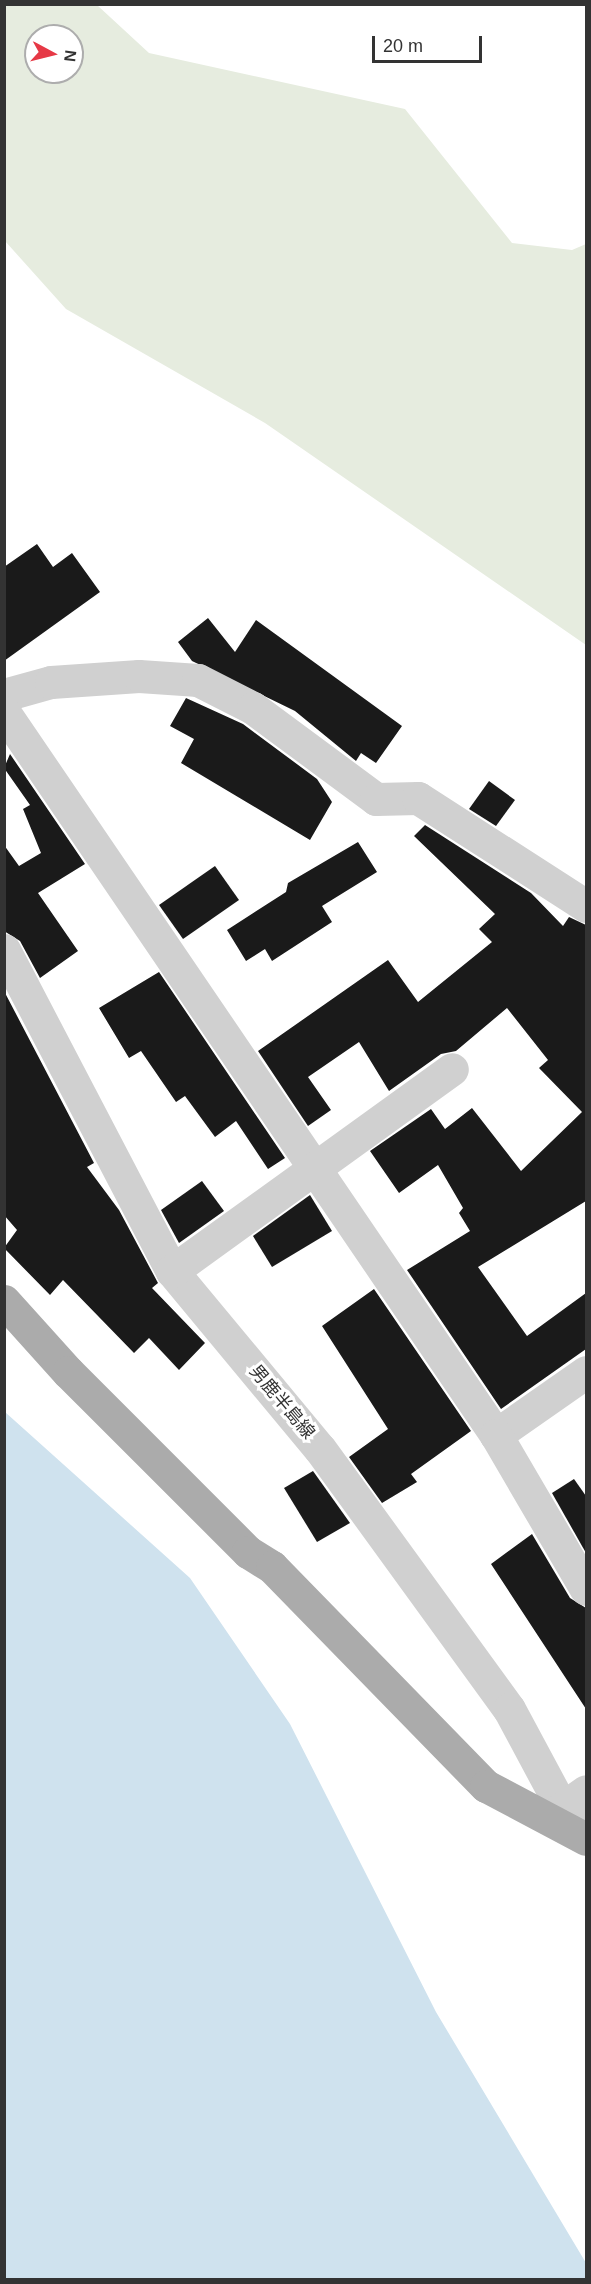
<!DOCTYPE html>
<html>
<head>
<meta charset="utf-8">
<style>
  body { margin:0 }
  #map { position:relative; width:591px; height:2284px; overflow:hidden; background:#fff; font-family:Arial,"Noto Sans JP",sans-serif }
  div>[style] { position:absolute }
  .green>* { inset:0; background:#e6ecdf }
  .water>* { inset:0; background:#cfe2ee }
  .building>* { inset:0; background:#1a1a1a }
  .minor>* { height:33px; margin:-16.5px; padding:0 16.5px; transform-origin:16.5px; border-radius:16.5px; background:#d0d0d0 }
  .major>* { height:33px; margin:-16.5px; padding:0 16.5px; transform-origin:16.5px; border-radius:16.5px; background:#ababab }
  span { translate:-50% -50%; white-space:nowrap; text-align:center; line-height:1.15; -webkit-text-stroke:6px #fff; paint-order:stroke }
  .street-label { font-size:18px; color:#333 }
  .frame { position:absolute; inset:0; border:6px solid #333; pointer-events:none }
  .north { position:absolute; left:24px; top:24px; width:60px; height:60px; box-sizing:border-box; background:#fff; border:2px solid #adadad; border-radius:50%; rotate:97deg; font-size:16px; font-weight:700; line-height:24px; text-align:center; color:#333 }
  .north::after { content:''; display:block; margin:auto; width:21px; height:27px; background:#e63946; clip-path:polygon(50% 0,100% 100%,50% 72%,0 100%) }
  .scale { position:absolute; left:372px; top:36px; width:110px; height:27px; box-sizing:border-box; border:3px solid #333; border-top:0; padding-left:8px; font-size:18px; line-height:21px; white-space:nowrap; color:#333; -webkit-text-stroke:4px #fff; paint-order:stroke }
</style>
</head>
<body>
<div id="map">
  <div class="green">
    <div style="clip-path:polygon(evenodd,5px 4px,97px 5px,149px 53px,405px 109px,512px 243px,572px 250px,586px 244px,586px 645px,265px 423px,66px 309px,5px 241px,5px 4px,36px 36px,72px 36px,72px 72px,36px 72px,36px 36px)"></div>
  </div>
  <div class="water">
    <div style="clip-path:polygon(5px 1412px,190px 1578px,290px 1724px,436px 2012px,586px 2263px,586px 2279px,5px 2279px)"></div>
  </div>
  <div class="building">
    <div style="clip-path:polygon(37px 544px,53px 567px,72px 553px,100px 592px,4px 661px,4px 567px)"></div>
    <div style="clip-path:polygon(208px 618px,235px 652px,256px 620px,402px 726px,376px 763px,361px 753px,356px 761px,295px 711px,192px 661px,178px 642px)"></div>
    <div style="clip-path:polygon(186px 698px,243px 724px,317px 779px,332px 802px,310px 840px,181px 763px,194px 739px,170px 726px)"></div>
    <div style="clip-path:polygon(10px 754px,85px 864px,38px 893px,78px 951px,40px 978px,20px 941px,4px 931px,4px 845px,19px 866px,41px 853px,23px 809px,30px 805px,4px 768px)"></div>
    <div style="clip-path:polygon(489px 781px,515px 800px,496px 826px,469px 809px)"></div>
    <div style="clip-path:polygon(425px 825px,531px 893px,563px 926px,569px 917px,586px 925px,586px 1201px,478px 1267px,527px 1336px,586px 1293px,586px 1349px,501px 1409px,407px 1270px,470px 1231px,459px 1213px,463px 1208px,438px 1165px,399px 1193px,370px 1151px,431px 1109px,445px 1129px,472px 1108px,521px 1171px,582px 1112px,539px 1068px,548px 1060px,507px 1008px,456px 1051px,441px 1054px,389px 1091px,359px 1042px,308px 1077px,331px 1110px,308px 1126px,258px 1051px,388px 960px,418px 1002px,492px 942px,479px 929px,495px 914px,414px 836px)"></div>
    <div style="clip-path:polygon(358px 842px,377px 872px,322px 906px,332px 922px,272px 961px,265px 949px,246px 961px,227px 930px,286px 892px,288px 883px)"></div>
    <div style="clip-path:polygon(215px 866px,239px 900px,183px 939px,159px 905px)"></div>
    <div style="clip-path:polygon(159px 972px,285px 1158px,268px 1169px,236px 1121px,215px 1137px,185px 1096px,176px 1102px,141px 1051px,129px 1058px,99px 1008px)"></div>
    <div style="clip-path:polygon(4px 991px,94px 1163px,87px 1167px,119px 1210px,158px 1283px,152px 1288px,205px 1343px,179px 1370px,149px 1338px,134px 1353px,63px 1280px,50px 1295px,4px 1248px,17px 1230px,4px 1215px)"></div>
    <div style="clip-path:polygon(202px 1181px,224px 1211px,179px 1243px,161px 1210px)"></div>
    <div style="clip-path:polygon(310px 1195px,332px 1231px,272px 1267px,253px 1236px)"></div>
    <div style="clip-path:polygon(374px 1289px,471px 1431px,411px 1474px,417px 1482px,382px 1503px,349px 1457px,388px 1429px,322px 1326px)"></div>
    <div style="clip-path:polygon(313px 1471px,350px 1523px,317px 1542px,284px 1488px)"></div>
    <div style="clip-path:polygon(574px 1479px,586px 1496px,586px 1553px,552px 1493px)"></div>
    <div style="clip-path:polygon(532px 1534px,570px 1598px,586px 1608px,586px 1709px,491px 1564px)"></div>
  </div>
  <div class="minor">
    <div style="left:4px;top:695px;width:49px;rotate:-15.5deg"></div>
    <div style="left:51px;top:682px;width:88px;rotate:-3.9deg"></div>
    <div style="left:139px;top:676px;width:59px;rotate:3.9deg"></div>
    <div style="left:198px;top:680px;width:62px;rotate:27deg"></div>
    <div style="left:253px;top:708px;width:153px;rotate:36.5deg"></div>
    <div style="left:376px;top:799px;width:42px;rotate:-1.4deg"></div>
    <div style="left:418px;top:798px;width:200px;rotate:32.7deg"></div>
    <div style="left:4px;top:712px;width:875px;rotate:55.76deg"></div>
    <div style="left:4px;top:950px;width:362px;rotate:62.4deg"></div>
    <div style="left:172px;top:1271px;width:231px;rotate:50.3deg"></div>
    <div style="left:320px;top:1449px;width:321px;rotate:54deg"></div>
    <div style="left:509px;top:1709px;width:112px;rotate:61.8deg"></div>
    <div style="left:562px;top:1808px;width:38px;rotate:50deg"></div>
    <div style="left:172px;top:1271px;width:345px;rotate:-35.8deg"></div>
    <div style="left:586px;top:1372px;width:110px;rotate:145deg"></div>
    <div style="left:496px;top:1435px;width:178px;rotate:59.7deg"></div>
    <div style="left:562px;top:1808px;width:29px;rotate:-35deg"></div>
  </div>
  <div class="major">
    <div style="left:4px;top:1301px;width:96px;rotate:48deg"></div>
    <div style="left:68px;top:1372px;width:255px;rotate:45deg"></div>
    <div style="left:248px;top:1552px;width:28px;rotate:32deg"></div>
    <div style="left:272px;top:1567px;width:306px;rotate:45.7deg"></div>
    <div style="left:486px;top:1786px;width:113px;rotate:27.9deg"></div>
  </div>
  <div class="street-label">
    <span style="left:282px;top:1402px;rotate:50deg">男鹿半島線</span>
  </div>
  <div class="frame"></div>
  <div class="north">N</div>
  <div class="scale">20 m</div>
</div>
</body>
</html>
